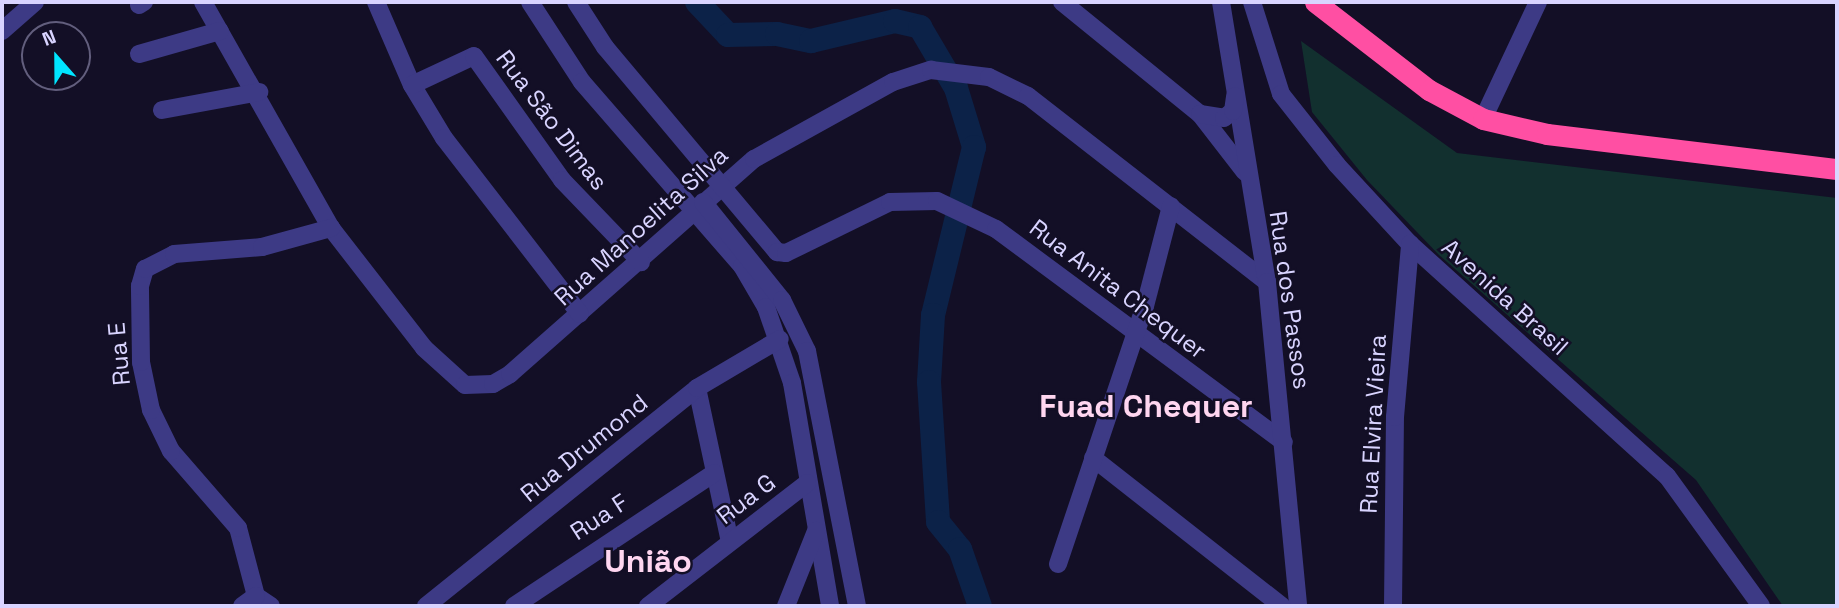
<!DOCTYPE html>
<html>
<head>
<meta charset="utf-8">
<style>
  body { margin:0 }
  #map { position:relative; width:1839px; height:608px; overflow:hidden; background:#130f26; font-family:"Space Grotesk",sans-serif }
  div>[style] { position:absolute }
  .green>* { inset:0; background:#12302f }
  .river>* { height:24px; margin:-12px; padding:0 12px; transform-origin:12px; border-radius:12px; background:#0c2248 }
  .minor>* { height:18px; margin:-9px; padding:0 9px; transform-origin:9px; border-radius:9px; background:#3d3a85 }
  .highway>* { height:21px; margin:-10.5px; padding:0 10.5px; transform-origin:10.5px; border-radius:10.5px; background:#ff4fa3 }
  span { translate:-50% -50%; white-space:nowrap; text-align:center; line-height:1.15; -webkit-text-stroke:5px #130f26; paint-order:stroke }
  .street-label { font-size:24px; color:#d9d4ff }
  .district-label { font-size:32px; color:#ffd6f0; font-weight:700 }
  .frame { position:absolute; inset:0; border:4px solid #d9d4ff; pointer-events:none }
  .north { position:absolute; left:21px; top:21px; width:70px; height:70px; box-sizing:border-box; background:#130f26; border:2px solid #625e7d; border-radius:50%; rotate:339deg; font-size:19px; font-weight:700; line-height:28px; text-align:center; color:#d9d4ff }
  .north::after { content:''; display:block; margin:auto; width:24px; height:32px; background:#00e5ff; clip-path:polygon(50% 0,100% 100%,50% 72%,0 100%) }
</style>
</head>
<body>
<div id="map">
  <div class="green">
    <div style="clip-path:polygon(1301px 41px,1457px 153px,1837px 198px,1837px 606px,1783px 606px,1696px 480px,1439px 255px,1367px 180px,1312px 112px)"></div>
  </div>
  <div class="river">
    <div style="left:697px;top:2px;width:45px;rotate:46.8deg"></div>
    <div style="left:728px;top:35px;width:49px;rotate:-1.2deg"></div>
    <div style="left:777px;top:34px;width:35px;rotate:12deg"></div>
    <div style="left:811px;top:41px;width:86px;rotate:-13.4deg"></div>
    <div style="left:895px;top:21px;width:26px;rotate:13deg"></div>
    <div style="left:920px;top:27px;width:71px;rotate:59.5deg"></div>
    <div style="left:956px;top:88px;width:62px;rotate:73deg"></div>
    <div style="left:974px;top:147px;width:173px;rotate:103.7deg"></div>
    <div style="left:933px;top:315px;width:67px;rotate:93.4deg"></div>
    <div style="left:929px;top:382px;width:140px;rotate:86.3deg"></div>
    <div style="left:938px;top:522px;width:35px;rotate:51deg"></div>
    <div style="left:960px;top:549px;width:60px;rotate:70.7deg"></div>
  </div>
  <div class="minor">
    <div style="left:203px;top:2px;width:260px;rotate:60.5deg"></div>
    <div style="left:331px;top:228px;width:152px;rotate:52.2deg"></div>
    <div style="left:424px;top:348px;width:55px;rotate:42.1deg"></div>
    <div style="left:465px;top:385px;width:28px;rotate:-2deg"></div>
    <div style="left:493px;top:384px;width:20px;rotate:-30deg"></div>
    <div style="left:510px;top:374px;width:325px;rotate:-41.4deg"></div>
    <div style="left:754px;top:159px;width:159px;rotate:-29deg"></div>
    <div style="left:893px;top:82px;width:40px;rotate:-18deg"></div>
    <div style="left:931px;top:70px;width:58px;rotate:6.9deg"></div>
    <div style="left:989px;top:77px;width:43px;rotate:26deg"></div>
    <div style="left:1028px;top:96px;width:303px;rotate:37.9deg"></div>
    <div style="left:376px;top:2px;width:90px;rotate:66.6deg"></div>
    <div style="left:412px;top:85px;width:62px;rotate:58.9deg"></div>
    <div style="left:444px;top:138px;width:222px;rotate:52.3deg"></div>
    <div style="left:530px;top:2px;width:95px;rotate:57deg"></div>
    <div style="left:582px;top:82px;width:244px;rotate:49deg"></div>
    <div style="left:742px;top:266px;width:48px;rotate:59.7deg"></div>
    <div style="left:766px;top:307px;width:80px;rotate:71.1deg"></div>
    <div style="left:792px;top:383px;width:226px;rotate:80.3deg"></div>
    <div style="left:576px;top:2px;width:54px;rotate:57.2deg"></div>
    <div style="left:605px;top:47px;width:268px;rotate:50deg"></div>
    <div style="left:777px;top:252px;width:9px;rotate:6deg"></div>
    <div style="left:786px;top:253px;width:116px;rotate:-26.1deg"></div>
    <div style="left:890px;top:202px;width:47px;rotate:-1.2deg"></div>
    <div style="left:937px;top:201px;width:65px;rotate:25.4deg"></div>
    <div style="left:996px;top:229px;width:358px;rotate:36.5deg"></div>
    <div style="left:1062px;top:2px;width:178px;rotate:39.1deg"></div>
    <div style="left:1200px;top:114px;width:73px;rotate:52.2deg"></div>
    <div style="left:1221px;top:2px;width:284px;rotate:80.7deg"></div>
    <div style="left:1267px;top:282px;width:325px;rotate:84.5deg"></div>
    <div style="left:1252px;top:2px;width:96px;rotate:72.5deg"></div>
    <div style="left:1281px;top:94px;width:90px;rotate:51.7deg"></div>
    <div style="left:1337px;top:165px;width:108px;rotate:47.3deg"></div>
    <div style="left:1410px;top:244px;width:346px;rotate:42.1deg"></div>
    <div style="left:1667px;top:476px;width:160px;rotate:54.1deg"></div>
    <div style="left:139px;top:5px;width:6px;rotate:-31deg"></div>
    <div style="left:2px;top:31px;width:44px;rotate:-41.3deg"></div>
    <div style="left:139px;top:54px;width:84px;rotate:-15.9deg"></div>
    <div style="left:412px;top:85px;width:68px;rotate:-25.1deg"></div>
    <div style="left:474px;top:56px;width:152px;rotate:54.6deg"></div>
    <div style="left:562px;top:180px;width:114px;rotate:46.1deg"></div>
    <div style="left:162px;top:110px;width:99px;rotate:-10.5deg"></div>
    <div style="left:1200px;top:114px;width:24px;rotate:9deg"></div>
    <div style="left:1224px;top:118px;width:11px;rotate:-38deg"></div>
    <div style="left:1233px;top:111px;width:15px;rotate:-82deg"></div>
    <div style="left:1483px;top:119px;width:129px;rotate:-64.8deg"></div>
    <div style="left:703px;top:202px;width:126px;rotate:51.1deg"></div>
    <div style="left:782px;top:300px;width:57px;rotate:63.9deg"></div>
    <div style="left:807px;top:351px;width:260px;rotate:78.9deg"></div>
    <div style="left:697px;top:388px;width:157px;rotate:77.9deg"></div>
    <div style="left:1093px;top:458px;width:240px;rotate:38.1deg"></div>
    <div style="left:1058px;top:564px;width:272px;rotate:-71.4deg"></div>
    <div style="left:1145px;top:306px;width:103px;rotate:-75.4deg"></div>
    <div style="left:256px;top:596px;width:70px;rotate:-104.8deg"></div>
    <div style="left:238px;top:528px;width:102px;rotate:-131deg"></div>
    <div style="left:171px;top:451px;width:46px;rotate:-116deg"></div>
    <div style="left:151px;top:410px;width:49px;rotate:-101.8deg"></div>
    <div style="left:141px;top:362px;width:76px;rotate:-90.8deg"></div>
    <div style="left:140px;top:286px;width:18px;rotate:-74deg"></div>
    <div style="left:145px;top:269px;width:33px;rotate:-27deg"></div>
    <div style="left:174px;top:254px;width:88px;rotate:-4.5deg"></div>
    <div style="left:262px;top:247px;width:72px;rotate:-15.4deg"></div>
    <div style="left:256px;top:596px;width:18px;rotate:34deg"></div>
    <div style="left:242px;top:606px;width:17px;rotate:-36deg"></div>
    <div style="left:426px;top:606px;width:348px;rotate:-38.8deg"></div>
    <div style="left:697px;top:388px;width:96px;rotate:-30.6deg"></div>
    <div style="left:514px;top:606px;width:240px;rotate:-33.6deg"></div>
    <div style="left:648px;top:606px;width:201px;rotate:-37.7deg"></div>
    <div style="left:786px;top:606px;width:81px;rotate:-68.2deg"></div>
    <div style="left:1393px;top:606px;width:189px;rotate:-89.4deg"></div>
    <div style="left:1395px;top:417px;width:174px;rotate:-85deg"></div>
  </div>
  <div class="highway">
    <div style="left:1315px;top:2px;width:144px;rotate:37.7deg"></div>
    <div style="left:1429px;top:90px;width:61px;rotate:28.2deg"></div>
    <div style="left:1483px;top:119px;width:66px;rotate:13.2deg"></div>
    <div style="left:1547px;top:134px;width:292px;rotate:6.9deg"></div>
  </div>
  <div class="street-label">
    <span style="left:552px;top:120px;rotate:53deg">Rua São Dimas</span>
    <span style="left:641px;top:226px;rotate:-42deg">Rua Manoelita Silva</span>
    <span style="left:1118px;top:289px;rotate:37deg">Rua Anita Chequer</span>
    <span style="left:1505px;top:297px;rotate:42deg">Avenida Brasil</span>
    <span style="left:1290px;top:300px;rotate:82deg">Rua dos Passos</span>
    <span style="left:119px;top:354px;rotate:-95deg">Rua E</span>
    <span style="left:1373px;top:424px;rotate:-87deg">Rua Elvira Vieira</span>
    <span style="left:584px;top:448px;rotate:-39deg">Rua Drumond</span>
    <span style="left:746px;top:499px;rotate:-37deg">Rua G</span>
    <span style="left:599px;top:517px;rotate:-33deg">Rua F</span>
  </div>
  <div class="district-label">
    <span style="left:1146px;top:406px">Fuad Chequer</span>
    <span style="left:648px;top:561px">União</span>
  </div>
  <div class="frame"></div>
  <div class="north">N</div>
</div>
</body>
</html>
